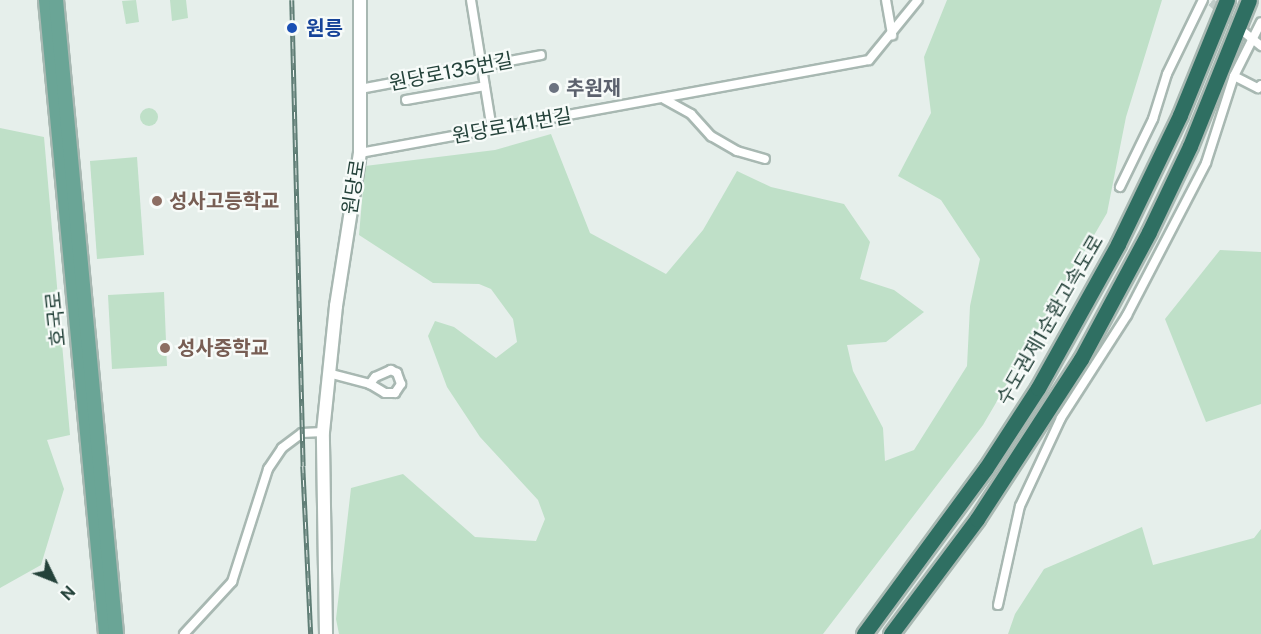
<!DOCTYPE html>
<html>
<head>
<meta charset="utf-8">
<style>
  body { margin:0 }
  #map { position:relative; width:1261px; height:634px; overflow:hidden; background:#e6efeb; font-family:"Public Sans","Noto Sans KR",sans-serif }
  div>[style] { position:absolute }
  .green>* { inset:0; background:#bfe0c8 }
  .round { border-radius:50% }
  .street-tunnel>* { height:8px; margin-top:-4px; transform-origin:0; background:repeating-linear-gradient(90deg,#bfccc8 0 8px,transparent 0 12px) }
  .roads { filter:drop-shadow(2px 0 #a8b8b2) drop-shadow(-2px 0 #a8b8b2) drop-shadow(0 2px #a8b8b2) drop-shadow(0 -2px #a8b8b2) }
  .street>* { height:8px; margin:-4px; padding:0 4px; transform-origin:4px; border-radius:4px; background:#fff }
  .secondary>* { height:12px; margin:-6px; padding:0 6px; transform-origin:6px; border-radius:6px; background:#fff }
  .primary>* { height:14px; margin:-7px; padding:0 7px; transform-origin:7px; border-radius:7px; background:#6aa596 }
  .highway>* { height:15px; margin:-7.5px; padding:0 7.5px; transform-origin:7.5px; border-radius:7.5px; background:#2f6f62 }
  .rail>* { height:4.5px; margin-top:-2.25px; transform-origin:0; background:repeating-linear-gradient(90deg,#f7fbf9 0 7px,#5f7d75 0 14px); box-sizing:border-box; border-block:2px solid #5f7d75 }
  .dots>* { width:16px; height:16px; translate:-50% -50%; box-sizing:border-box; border:3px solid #f7fbf9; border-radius:50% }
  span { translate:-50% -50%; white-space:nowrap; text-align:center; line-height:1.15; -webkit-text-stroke:4.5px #f7fbf9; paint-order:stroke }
  .transit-label { font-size:20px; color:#164399; font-weight:700 }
  .left { translate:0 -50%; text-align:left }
  .street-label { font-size:20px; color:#24423a }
  .worship-label { font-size:20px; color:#5b616d; font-weight:700 }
  .education-label { font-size:20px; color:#785e54; font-weight:700 }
  .north { position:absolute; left:24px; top:550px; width:60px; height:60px; -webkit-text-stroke:4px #f7fbf9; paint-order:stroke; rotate:133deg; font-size:16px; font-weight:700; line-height:24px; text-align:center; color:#24423a }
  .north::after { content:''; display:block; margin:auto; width:21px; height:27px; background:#24423a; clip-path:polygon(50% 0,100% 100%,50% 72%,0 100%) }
</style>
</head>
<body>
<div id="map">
  <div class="green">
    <div style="clip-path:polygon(136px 0,139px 22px,126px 24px,122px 1px)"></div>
    <div style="clip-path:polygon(170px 0,186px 0,188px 18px,172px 21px)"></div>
    <div style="clip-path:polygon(947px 0,1162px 0,1126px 117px,1107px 213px,983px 425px,823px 634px,339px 634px,336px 619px,351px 488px,403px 474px,475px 537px,536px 541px,545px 519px,538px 500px,480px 437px,447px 387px,428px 336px,435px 321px,454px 327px,496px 358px,517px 342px,513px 319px,491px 289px,479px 284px,433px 283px,359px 235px,365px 166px,495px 150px,551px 134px,590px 233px,666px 274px,703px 230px,737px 171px,771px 187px,844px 204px,870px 242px,860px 279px,894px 290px,924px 312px,886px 342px,847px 345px,853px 371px,883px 428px,885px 461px,914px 450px,967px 366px,970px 306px,980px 259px,941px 200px,898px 176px,931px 113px,924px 57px)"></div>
    <div class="round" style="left:140px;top:108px;width:18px;height:18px"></div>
    <div style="clip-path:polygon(0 128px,44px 137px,70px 435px,47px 440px,64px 489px,41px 565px,0 588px)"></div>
    <div style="clip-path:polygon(137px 157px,144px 255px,97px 259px,90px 161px)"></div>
    <div style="clip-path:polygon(1220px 250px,1261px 252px,1261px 404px,1206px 422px,1165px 319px)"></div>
    <div style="clip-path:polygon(164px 292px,167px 366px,112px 369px,108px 295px)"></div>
    <div style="clip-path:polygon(1142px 527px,1153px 565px,1254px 538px,1261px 529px,1261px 634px,1008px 634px,1015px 614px,1044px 569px)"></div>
  </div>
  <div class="street-tunnel">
    <div style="left:1211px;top:2px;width:38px;rotate:42deg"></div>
  </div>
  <div class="roads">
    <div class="street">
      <div style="left:471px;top:0;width:131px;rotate:80.8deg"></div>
      <div style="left:886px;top:0;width:36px;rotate:80deg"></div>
      <div style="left:1245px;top:33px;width:21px;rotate:39deg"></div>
      <div style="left:1234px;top:76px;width:27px;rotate:27deg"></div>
      <div style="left:1258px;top:88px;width:4px;rotate:-45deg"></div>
      <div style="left:360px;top:89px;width:184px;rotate:-10.6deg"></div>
      <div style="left:664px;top:99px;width:31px;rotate:29deg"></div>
      <div style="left:691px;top:114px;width:30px;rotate:48deg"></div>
      <div style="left:711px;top:136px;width:30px;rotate:30deg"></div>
      <div style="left:737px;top:151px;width:29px;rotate:16deg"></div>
      <div style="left:406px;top:100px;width:80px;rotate:-10deg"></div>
      <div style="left:360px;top:153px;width:517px;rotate:-10.35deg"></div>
      <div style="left:869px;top:60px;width:77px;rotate:-50.8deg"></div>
      <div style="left:1120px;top:187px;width:76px;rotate:-64.1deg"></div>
      <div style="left:1153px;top:119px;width:47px;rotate:-72.7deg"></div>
      <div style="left:1167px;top:74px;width:82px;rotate:-64.1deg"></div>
      <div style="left:328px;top:373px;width:43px;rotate:14.7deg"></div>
      <div style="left:370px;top:384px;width:17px;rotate:31deg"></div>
      <div style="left:385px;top:393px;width:10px"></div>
      <div style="left:395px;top:393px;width:11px;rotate:-56deg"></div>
      <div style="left:401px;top:384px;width:12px;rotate:-110deg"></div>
      <div style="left:397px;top:373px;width:7px;rotate:-153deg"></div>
      <div style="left:391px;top:370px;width:17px;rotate:156deg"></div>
      <div style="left:375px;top:377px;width:9px;rotate:126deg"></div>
      <div style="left:998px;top:605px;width:101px;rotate:-77.5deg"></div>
      <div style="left:1020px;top:506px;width:97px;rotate:-65deg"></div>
      <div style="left:1061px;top:418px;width:122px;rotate:-57.3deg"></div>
      <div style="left:1127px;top:315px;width:171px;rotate:-62.5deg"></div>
      <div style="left:1206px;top:163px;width:91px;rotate:-72.2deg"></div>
      <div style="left:1234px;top:76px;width:60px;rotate:-63.4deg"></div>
      <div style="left:184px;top:634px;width:71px;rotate:-47.3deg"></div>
      <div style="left:232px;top:582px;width:119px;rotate:-72.3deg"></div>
      <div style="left:268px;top:469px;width:25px;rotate:-56deg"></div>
      <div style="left:282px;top:448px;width:25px;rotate:-37deg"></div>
      <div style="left:302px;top:433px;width:21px;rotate:-3deg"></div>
    </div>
    <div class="secondary">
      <div style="left:326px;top:634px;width:202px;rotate:-90.9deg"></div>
      <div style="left:323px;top:432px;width:127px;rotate:-84.1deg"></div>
      <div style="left:336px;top:306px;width:155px;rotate:-81.1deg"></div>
      <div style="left:360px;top:153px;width:153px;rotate:-90deg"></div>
    </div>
    <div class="primary">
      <div style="left:46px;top:0;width:637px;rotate:84.59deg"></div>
      <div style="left:56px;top:0;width:637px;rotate:84.59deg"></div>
    </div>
    <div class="highway">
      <div style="left:864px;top:634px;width:206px;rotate:-53.7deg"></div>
      <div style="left:986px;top:468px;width:95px;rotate:-57deg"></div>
      <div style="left:1038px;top:388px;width:165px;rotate:-60.9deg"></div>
      <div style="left:1118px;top:244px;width:143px;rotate:-64.3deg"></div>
      <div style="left:1180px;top:115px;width:124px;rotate:-67.8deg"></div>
      <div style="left:891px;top:634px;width:144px;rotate:-53.2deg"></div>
      <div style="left:977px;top:519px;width:191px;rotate:-57deg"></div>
      <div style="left:1081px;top:359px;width:144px;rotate:-61.8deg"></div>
      <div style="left:1149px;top:232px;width:95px;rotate:-64.5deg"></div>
      <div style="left:1190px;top:146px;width:157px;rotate:-68deg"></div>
    </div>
  </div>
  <div class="rail">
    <div style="left:292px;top:0;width:466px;rotate:88.6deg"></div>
    <div style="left:303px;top:466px;width:168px;rotate:87.3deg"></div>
  </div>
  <div class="dots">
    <div style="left:292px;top:28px;background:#1a4fb4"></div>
    <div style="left:554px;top:88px;background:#6b7280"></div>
    <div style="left:157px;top:201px;background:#8d6e63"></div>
    <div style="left:165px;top:348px;background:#8d6e63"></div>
  </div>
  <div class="transit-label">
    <span class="left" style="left:306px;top:28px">원릉</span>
  </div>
  <div class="street-label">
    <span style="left:451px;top:72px;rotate:-11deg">원당로135번길</span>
    <span style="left:512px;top:126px;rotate:-10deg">원당로141번길</span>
    <span style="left:354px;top:187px;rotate:-81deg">원당로</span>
    <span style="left:56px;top:319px;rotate:-96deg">호국로</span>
    <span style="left:1050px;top:320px;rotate:-60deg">수도권제1순환고속도로</span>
  </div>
  <div class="worship-label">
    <span class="left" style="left:566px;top:88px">추원재</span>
  </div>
  <div class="education-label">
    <span class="left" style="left:169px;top:201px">성사고등학교</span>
    <span class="left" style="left:177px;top:348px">성사중학교</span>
  </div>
  <div class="north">N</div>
</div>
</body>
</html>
